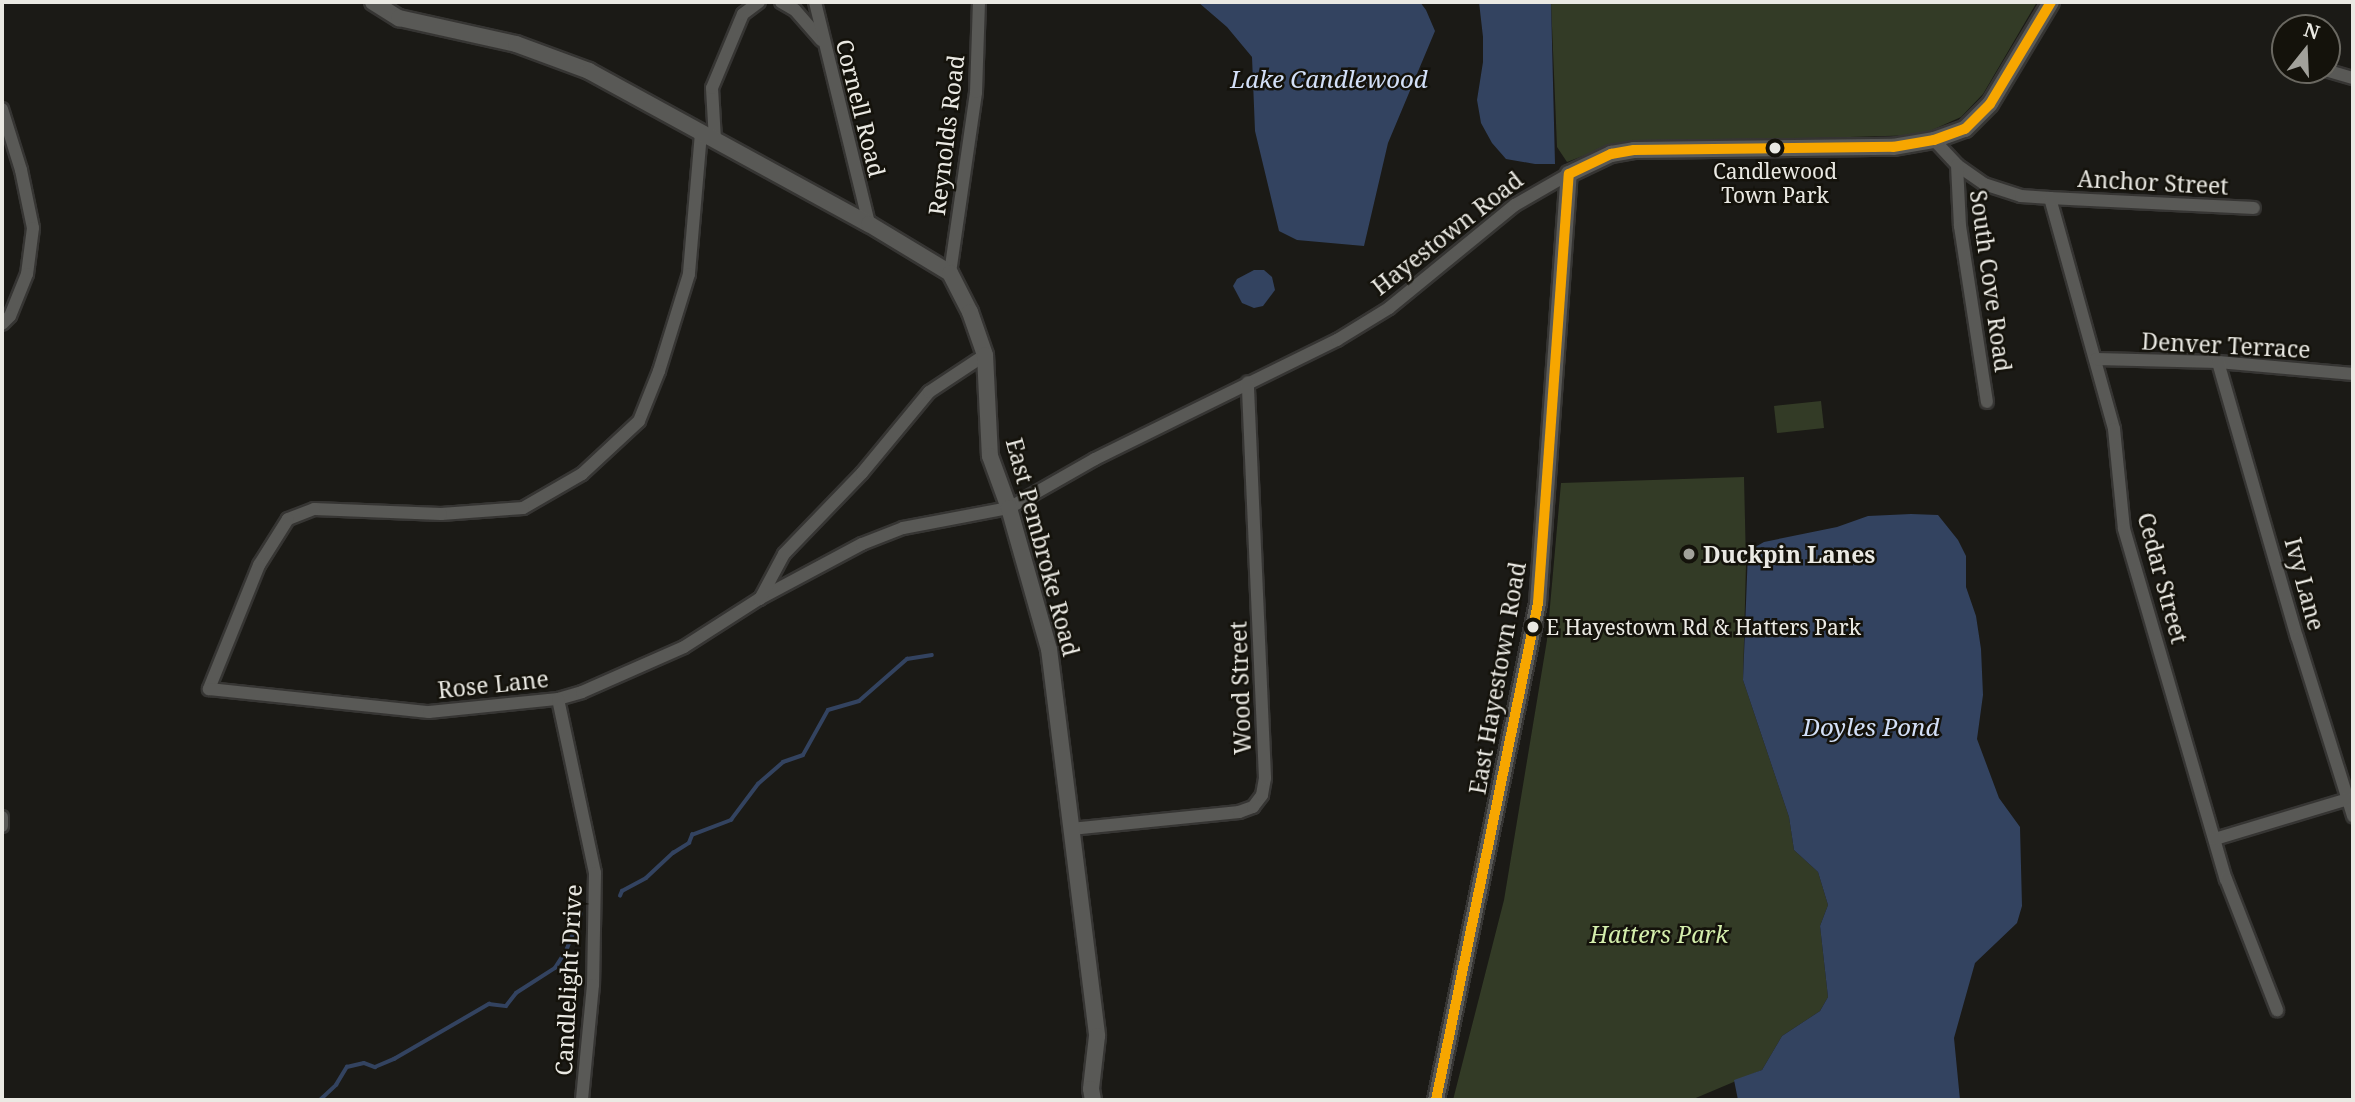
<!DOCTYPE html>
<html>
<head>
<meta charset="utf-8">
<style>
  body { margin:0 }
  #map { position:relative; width:2355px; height:1102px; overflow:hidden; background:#1b1a16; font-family:"Noto Serif",serif }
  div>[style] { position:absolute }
  .green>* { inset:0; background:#333b26 }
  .water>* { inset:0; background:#334360 }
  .stream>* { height:3.5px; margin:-1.75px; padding:0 1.75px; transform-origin:1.75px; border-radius:1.75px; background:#334360 }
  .roads { filter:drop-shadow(2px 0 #363533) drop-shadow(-2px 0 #363533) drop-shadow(0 2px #363533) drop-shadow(0 -2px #363533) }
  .street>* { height:12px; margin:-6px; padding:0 6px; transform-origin:6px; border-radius:6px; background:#595956 }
  .secondary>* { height:16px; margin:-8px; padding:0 8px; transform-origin:8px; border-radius:8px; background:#595956 }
  .bus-1>* { height:10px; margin:-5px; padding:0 5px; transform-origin:5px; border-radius:5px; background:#f7a600 }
  .dots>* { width:19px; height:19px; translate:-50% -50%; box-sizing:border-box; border:4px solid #14120b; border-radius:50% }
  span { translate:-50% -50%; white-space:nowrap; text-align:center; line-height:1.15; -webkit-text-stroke:5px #14120b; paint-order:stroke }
  .bus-label { font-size:21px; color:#eae9e3 }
  .left { translate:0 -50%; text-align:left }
  .street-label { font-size:23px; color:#eae9e3 }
  .poi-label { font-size:23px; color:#eae9e3; font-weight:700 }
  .park-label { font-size:23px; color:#d4eeac; font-style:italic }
  .water-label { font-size:24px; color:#d3e0f8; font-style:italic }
  .frame { position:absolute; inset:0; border:4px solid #eae9e3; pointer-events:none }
  .north { position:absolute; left:2271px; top:14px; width:70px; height:70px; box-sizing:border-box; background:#14120b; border:2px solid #6a6861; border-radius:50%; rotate:18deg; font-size:19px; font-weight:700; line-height:28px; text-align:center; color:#eae9e3 }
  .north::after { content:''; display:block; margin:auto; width:24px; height:32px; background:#a2a19b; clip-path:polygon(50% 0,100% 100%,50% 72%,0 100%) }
</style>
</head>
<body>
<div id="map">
  <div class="green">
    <div style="clip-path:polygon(1551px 2px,2037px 2px,1983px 94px,1961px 117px,1921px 135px,1666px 142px,1604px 148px,1567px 162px,1557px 147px)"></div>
    <div style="clip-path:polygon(1821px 401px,1824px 428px,1777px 433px,1774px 406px)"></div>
    <div style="clip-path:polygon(1744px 477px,1746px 564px,1743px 680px,1789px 817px,1794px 850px,1818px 872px,1828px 905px,1820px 926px,1828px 997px,1820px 1011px,1782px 1036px,1762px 1070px,1691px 1100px,1453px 1100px,1504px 900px,1547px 640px,1561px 483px)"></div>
  </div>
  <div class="water">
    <div style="clip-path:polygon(1198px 2px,1420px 2px,1426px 10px,1435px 31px,1388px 143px,1364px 246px,1297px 240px,1279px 231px,1255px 131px,1252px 57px,1227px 27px)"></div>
    <div style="clip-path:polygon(1479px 2px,1551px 2px,1555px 164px,1535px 164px,1506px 159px,1492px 143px,1481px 123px,1477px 100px,1483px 62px,1483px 37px)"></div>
    <div style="clip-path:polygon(1254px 270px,1264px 270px,1272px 277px,1275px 290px,1263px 306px,1254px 308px,1242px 303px,1233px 286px,1237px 279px)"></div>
    <div style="clip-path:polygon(1911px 514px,1938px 515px,1958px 540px,1966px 556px,1966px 587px,1976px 616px,1981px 649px,1983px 695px,1977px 739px,1999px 798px,2020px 827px,2022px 906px,2017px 923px,1975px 963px,1954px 1038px,1960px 1100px,1738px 1100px,1734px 1080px,1762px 1070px,1782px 1036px,1820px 1011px,1828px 997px,1820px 926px,1828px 905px,1818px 872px,1794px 850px,1789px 817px,1743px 680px,1748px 551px,1764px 542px,1837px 527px,1868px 516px)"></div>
  </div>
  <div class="stream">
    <div style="left:620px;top:896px;width:5px;rotate:-68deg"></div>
    <div style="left:622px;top:891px;width:27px;rotate:-28deg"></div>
    <div style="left:646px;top:878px;width:37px;rotate:-43deg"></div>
    <div style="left:673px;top:853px;width:19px;rotate:-32deg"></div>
    <div style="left:689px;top:843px;width:9px;rotate:-69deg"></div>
    <div style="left:692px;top:835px;width:42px;rotate:-21deg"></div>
    <div style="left:731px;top:820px;width:45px;rotate:-53.1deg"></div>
    <div style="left:758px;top:784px;width:33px;rotate:-41deg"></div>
    <div style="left:783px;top:762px;width:21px;rotate:-19deg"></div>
    <div style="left:803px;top:755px;width:51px;rotate:-60.9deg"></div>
    <div style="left:828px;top:710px;width:32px;rotate:-16deg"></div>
    <div style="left:859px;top:701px;width:64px;rotate:-41.2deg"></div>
    <div style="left:907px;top:659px;width:25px;rotate:-9deg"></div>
    <div style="left:320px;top:1100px;width:22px;rotate:-43deg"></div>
    <div style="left:336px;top:1085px;width:21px;rotate:-59deg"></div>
    <div style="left:347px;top:1067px;width:17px;rotate:-13deg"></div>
    <div style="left:364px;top:1063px;width:12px;rotate:20deg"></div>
    <div style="left:375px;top:1067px;width:21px;rotate:-23deg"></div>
    <div style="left:394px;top:1059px;width:110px;rotate:-30.1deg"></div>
    <div style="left:489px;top:1004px;width:17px;rotate:7deg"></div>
    <div style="left:506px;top:1006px;width:16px;rotate:-52deg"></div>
    <div style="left:516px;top:993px;width:46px;rotate:-32.7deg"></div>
    <div style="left:555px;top:968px;width:20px;rotate:-57deg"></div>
    <div style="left:566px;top:951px;width:40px;rotate:-68deg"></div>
  </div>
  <div class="roads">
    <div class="street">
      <div style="left:781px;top:2px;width:16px;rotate:30deg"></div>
      <div style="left:795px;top:10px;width:40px;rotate:49deg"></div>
      <div style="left:815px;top:2px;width:228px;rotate:76.3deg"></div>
      <div style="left:2325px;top:70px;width:29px;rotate:16deg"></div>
      <div style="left:2px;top:109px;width:64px;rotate:72.7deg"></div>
      <div style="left:21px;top:170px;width:59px;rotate:78.3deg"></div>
      <div style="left:33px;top:228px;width:46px;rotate:97.4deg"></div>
      <div style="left:27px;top:274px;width:45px;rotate:112deg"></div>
      <div style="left:10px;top:316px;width:11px;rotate:135deg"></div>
      <div style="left:701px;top:133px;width:142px;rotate:94.9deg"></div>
      <div style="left:689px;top:274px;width:102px;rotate:107.2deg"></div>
      <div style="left:659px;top:371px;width:54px;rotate:111.8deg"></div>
      <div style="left:639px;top:421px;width:78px;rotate:137.1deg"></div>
      <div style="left:582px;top:474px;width:68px;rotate:150deg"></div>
      <div style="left:523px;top:508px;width:82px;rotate:175.8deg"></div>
      <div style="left:441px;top:514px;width:127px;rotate:-177.7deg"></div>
      <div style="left:314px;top:509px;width:28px;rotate:159deg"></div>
      <div style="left:288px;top:519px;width:54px;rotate:122.2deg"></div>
      <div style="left:259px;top:565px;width:134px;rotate:112deg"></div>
      <div style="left:209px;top:689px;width:221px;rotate:6deg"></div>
      <div style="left:429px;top:712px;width:130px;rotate:-5.8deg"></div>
      <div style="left:558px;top:699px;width:25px;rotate:-16deg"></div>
      <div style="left:582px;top:692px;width:111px;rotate:-23.8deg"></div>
      <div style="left:684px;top:647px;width:89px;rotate:-32.6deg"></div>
      <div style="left:759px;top:599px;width:117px;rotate:-28.1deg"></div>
      <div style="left:862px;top:544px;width:44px;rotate:-21.3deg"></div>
      <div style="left:903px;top:528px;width:108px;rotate:-10.7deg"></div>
      <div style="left:1009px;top:508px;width:99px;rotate:-29.7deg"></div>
      <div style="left:1095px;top:459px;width:270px;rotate:-26.2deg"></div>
      <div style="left:1337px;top:340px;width:61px;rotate:-31.6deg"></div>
      <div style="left:1389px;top:308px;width:163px;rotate:-39.3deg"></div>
      <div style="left:1515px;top:205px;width:62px;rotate:-29.9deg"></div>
      <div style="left:715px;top:140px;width:52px;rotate:-93.3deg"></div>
      <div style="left:712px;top:88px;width:80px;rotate:-67.3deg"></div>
      <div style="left:743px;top:14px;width:20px;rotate:-37deg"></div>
      <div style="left:1934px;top:140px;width:34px;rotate:47deg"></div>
      <div style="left:1957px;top:165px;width:33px;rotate:35deg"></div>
      <div style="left:1984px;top:184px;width:39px;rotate:18deg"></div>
      <div style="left:2021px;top:196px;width:29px;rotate:4deg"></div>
      <div style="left:2050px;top:198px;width:240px;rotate:74.5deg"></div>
      <div style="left:2114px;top:429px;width:100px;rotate:84.3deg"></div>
      <div style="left:2124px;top:529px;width:365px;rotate:73.8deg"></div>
      <div style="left:2226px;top:879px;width:141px;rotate:68.7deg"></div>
      <div style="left:1957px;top:165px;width:61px;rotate:87.2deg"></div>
      <div style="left:1960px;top:226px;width:178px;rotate:81.3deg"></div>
      <div style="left:2050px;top:198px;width:204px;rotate:2.8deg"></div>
      <div style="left:950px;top:273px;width:183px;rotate:-81.8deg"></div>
      <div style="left:976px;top:92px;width:90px;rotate:-88.1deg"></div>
      <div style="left:2096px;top:359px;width:122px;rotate:1.4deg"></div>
      <div style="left:2218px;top:362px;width:136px;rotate:5.1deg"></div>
      <div style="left:2218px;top:362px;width:286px;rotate:74deg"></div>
      <div style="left:2297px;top:637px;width:188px;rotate:72.6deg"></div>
      <div style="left:760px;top:599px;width:51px;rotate:-61.9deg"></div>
      <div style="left:784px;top:554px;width:112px;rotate:-46.1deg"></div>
      <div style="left:862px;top:473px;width:105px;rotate:-50.4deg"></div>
      <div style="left:929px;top:392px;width:67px;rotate:-33.5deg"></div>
      <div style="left:558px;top:699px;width:178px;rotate:78deg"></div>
      <div style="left:595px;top:873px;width:112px;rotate:91deg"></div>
      <div style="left:593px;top:985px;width:116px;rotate:95.5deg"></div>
      <div style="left:2px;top:817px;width:9px;rotate:90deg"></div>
      <div style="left:1071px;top:829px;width:169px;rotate:-5.8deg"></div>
      <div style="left:1239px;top:812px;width:15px;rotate:-20deg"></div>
      <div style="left:1253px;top:807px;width:15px;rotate:-53deg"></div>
      <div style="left:1262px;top:795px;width:17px;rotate:-80deg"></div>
      <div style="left:1265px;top:778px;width:396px;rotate:-92.5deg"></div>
      <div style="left:2215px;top:839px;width:139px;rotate:-16.7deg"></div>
    </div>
    <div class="secondary">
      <div style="left:373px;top:2px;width:31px;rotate:32deg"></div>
      <div style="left:399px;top:18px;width:120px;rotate:12.5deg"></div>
      <div style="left:516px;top:44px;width:78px;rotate:20.3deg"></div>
      <div style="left:589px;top:71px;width:319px;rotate:28.7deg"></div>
      <div style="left:869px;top:224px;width:95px;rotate:31.2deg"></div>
      <div style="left:950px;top:273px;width:44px;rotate:62.9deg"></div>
      <div style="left:970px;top:312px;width:46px;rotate:70.8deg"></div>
      <div style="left:985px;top:355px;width:101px;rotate:87.2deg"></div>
      <div style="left:990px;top:456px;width:55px;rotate:69.9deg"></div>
      <div style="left:1009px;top:508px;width:147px;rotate:74.2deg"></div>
      <div style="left:1049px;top:649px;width:390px;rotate:82.9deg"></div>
      <div style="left:1097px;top:1036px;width:53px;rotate:96.5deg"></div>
      <div style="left:1091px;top:1089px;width:11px;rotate:80deg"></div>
      <div style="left:1436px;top:1100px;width:507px;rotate:-78.4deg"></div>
      <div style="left:1538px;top:603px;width:430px;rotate:-85.9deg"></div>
      <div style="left:1569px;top:174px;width:47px;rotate:-25.5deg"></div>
      <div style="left:1611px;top:154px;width:23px;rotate:-10deg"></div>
      <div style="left:1634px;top:150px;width:259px;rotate:-0.7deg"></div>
      <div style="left:1893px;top:147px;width:42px;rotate:-9.7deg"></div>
      <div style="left:1934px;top:140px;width:33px;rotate:-20deg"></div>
      <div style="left:1965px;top:129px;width:35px;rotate:-45deg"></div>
      <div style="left:1990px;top:104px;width:119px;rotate:-59.1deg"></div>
    </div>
  </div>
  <div class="bus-1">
    <div style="left:1569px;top:174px;width:47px;rotate:-25.5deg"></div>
    <div style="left:1611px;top:154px;width:23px;rotate:-10deg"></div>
    <div style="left:1634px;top:150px;width:259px;rotate:-0.7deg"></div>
    <div style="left:1893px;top:147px;width:42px;rotate:-9.7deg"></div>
    <div style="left:1934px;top:140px;width:33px;rotate:-20deg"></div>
    <div style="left:1965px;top:129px;width:35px;rotate:-45deg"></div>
    <div style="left:1990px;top:104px;width:119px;rotate:-59.1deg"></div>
    <div style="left:1436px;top:1100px;width:507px;rotate:-78.4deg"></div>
    <div style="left:1538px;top:603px;width:430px;rotate:-85.9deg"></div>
  </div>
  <div class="dots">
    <div style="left:1775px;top:148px;background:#eae9e3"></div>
    <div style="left:1689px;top:554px;background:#a2a19b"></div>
    <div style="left:1533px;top:627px;background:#eae9e3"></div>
  </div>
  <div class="bus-label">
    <span style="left:1775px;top:183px">Candlewood<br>Town Park</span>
    <span class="left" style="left:1546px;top:627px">E Hayestown Rd &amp; Hatters Park</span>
  </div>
  <div class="street-label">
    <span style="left:861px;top:108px;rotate:76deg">Cornell Road</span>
    <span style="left:946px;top:135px;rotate:-83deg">Reynolds Road</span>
    <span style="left:2153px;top:182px;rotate:3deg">Anchor Street</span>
    <span style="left:1447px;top:233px;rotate:-38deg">Hayestown Road</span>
    <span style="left:1991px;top:281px;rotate:82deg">South Cove Road</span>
    <span style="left:2226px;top:345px;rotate:3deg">Denver Terrace</span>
    <span style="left:1043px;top:547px;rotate:75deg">East Pembroke Road</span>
    <span style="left:2163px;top:578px;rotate:75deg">Cedar Street</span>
    <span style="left:2305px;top:584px;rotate:75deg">Ivy Lane</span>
    <span style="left:1497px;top:678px;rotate:-80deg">East Hayestown Road</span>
    <span style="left:493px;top:684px;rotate:-6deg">Rose Lane</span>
    <span style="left:1240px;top:688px;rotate:-92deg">Wood Street</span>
    <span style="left:568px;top:980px;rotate:-87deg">Candlelight Drive</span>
  </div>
  <div class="poi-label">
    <span class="left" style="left:1703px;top:554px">Duckpin Lanes</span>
  </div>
  <div class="park-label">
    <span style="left:1659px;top:934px">Hatters Park</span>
  </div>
  <div class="water-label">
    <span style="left:1329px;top:79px">Lake Candlewood</span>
    <span style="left:1871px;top:727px">Doyles Pond</span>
  </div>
  <div class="frame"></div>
  <div class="north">N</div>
</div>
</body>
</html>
